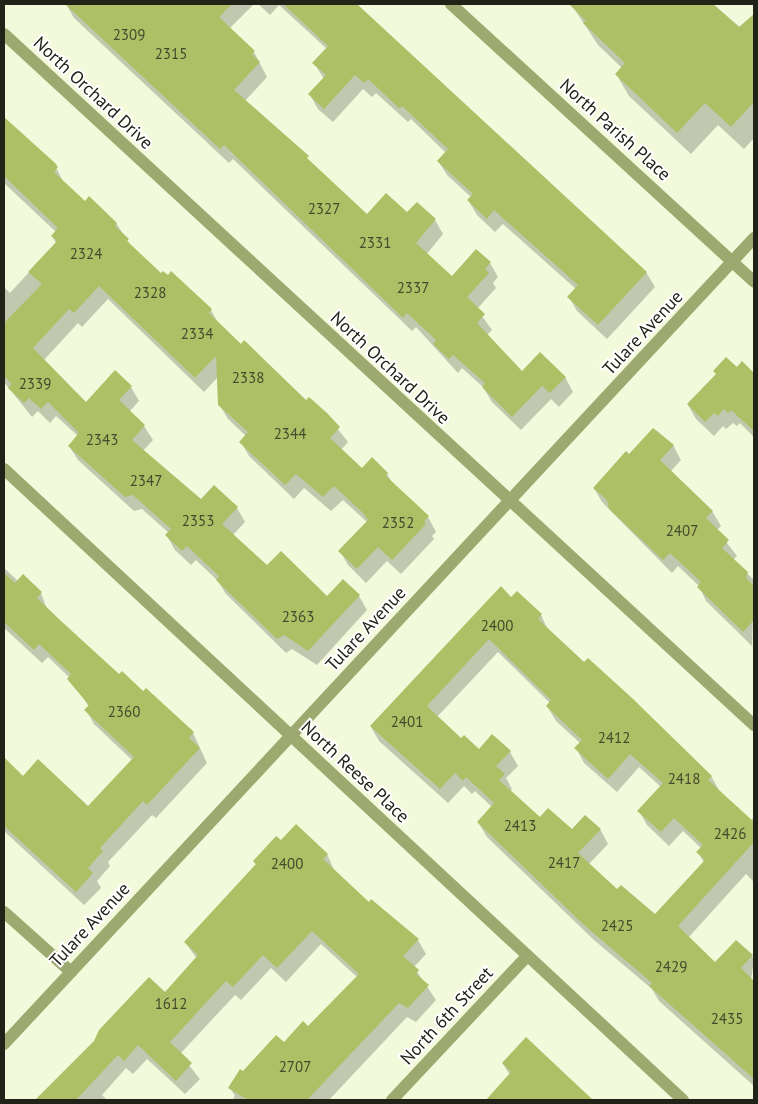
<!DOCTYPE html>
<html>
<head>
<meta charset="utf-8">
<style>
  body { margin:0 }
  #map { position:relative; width:758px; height:1104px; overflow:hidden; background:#f3fadb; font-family:"PT Sans",sans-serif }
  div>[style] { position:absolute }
  .shadow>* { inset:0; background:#0003 }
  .building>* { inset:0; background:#aebf66 }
  .minor>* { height:12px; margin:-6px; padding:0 6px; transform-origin:6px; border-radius:6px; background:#9da96f }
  span { translate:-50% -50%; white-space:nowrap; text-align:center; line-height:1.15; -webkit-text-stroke:4px #fff; paint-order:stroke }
  .number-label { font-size:15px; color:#444a2c }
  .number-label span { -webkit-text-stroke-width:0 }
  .street-label { font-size:18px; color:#212318 }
  .frame { position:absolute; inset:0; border:5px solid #212318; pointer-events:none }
</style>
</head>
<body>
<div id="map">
  <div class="shadow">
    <div style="clip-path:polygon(66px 4px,254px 4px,229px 29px,254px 52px,267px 77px,245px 101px,367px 216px,407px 214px,435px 220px,443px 234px,426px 255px,452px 278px,490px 263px,498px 277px,493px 283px,496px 288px,477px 309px,492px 330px,487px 335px,522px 373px,565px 377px,573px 392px,559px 407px,551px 399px,521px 430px,492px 402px,483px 387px,462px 368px,458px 373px,416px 327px,412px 331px,233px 159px,229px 163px,90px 33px,74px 18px)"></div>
    <div style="clip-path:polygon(258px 4px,354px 4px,646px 272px,655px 287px,607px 339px,577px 311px,569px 297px,576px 289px,503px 224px,495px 232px,477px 215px,468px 200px,471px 197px,447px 175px,438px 161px,446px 153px,411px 119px,408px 122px,376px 93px,372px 97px,363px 89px,333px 122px,318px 109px,310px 95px,324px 79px,314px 63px,327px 49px,279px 5px,270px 15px)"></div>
    <div style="clip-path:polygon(571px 4px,713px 4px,742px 29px,754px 16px,754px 138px,744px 149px,718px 125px,691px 154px,629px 96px,616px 74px,622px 68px,598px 45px)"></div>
    <div style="clip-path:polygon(4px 118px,54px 164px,64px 183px,85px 203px,116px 223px,133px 249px,161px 275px,211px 310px,219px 325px,306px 402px,326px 414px,348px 442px,341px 450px,362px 470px,387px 474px,393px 484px,428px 517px,436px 532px,432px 536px,434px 539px,401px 574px,387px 561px,366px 583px,348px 565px,340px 551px,367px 522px,343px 500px,331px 511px,304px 488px,294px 499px,249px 456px,241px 442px,246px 436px,228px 419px,219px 404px,218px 377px,204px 392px,108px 299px,82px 327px,78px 323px,44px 360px,86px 404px,131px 387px,139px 401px,129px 412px,144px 426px,153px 440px,143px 451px,201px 501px,237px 508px,245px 522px,233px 535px,267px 567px,327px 597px,359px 596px,367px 610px,317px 665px,292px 649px,286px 653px,226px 594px,217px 580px,196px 560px,191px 565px,175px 550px,167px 536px,169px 533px,142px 509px,134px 511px,78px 460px,69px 446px,78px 436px,56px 416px,50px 423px,38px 411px,32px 417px,4px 382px,4px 287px,10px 293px,56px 243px,52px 236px,56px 232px,4px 183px)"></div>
    <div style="clip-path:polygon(742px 363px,754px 374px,754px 437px,740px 423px,737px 426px,733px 423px,726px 429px,723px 426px,714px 436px,696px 419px,688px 405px)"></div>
    <div style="clip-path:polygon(656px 430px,673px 445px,681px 460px,671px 471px,712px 511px,721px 526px,717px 530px,737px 556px,733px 560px,754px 580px,752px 646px,706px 601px,699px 586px,678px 566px,672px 573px,602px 502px,594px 488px)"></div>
    <div style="clip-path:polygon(4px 568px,18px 581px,41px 593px,47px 609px,119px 675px,193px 733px,207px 763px,156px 818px,152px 815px,108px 862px,110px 866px,97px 881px,101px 888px,84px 905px,4px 831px,4px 759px,23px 777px,88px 807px,132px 760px,94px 724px,86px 710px,89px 707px,70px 678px,48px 657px,42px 663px,4px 628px)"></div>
    <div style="clip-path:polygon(evenodd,511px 598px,541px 615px,548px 630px,711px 776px,720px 792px,751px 821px,754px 817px,754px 882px,746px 874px,688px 938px,715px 963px,752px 956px,754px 960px,751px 980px,754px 983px,754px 1086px,659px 1001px,652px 989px,594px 940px,487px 837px,478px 822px,492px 807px,475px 791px,472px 794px,464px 786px,448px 803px,379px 741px,371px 727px,511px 598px,498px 652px,550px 703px,547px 706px,556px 721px,580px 743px,576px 748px,584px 763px,617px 792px,639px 767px,661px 787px,639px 811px,647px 825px,669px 846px,683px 831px,701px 848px,698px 852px,704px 863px,655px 916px,617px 891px,588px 865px,608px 844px,600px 829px,572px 831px,540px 819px,510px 792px,512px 789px,506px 778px,518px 766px,510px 752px,479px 751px,461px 740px,437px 717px,498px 652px)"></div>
    <div style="clip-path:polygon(281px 842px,327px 854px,334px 870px,369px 903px,418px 940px,426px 954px,414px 967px,436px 1000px,416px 1022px,407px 1017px,329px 1100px,232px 1100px,235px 1096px,230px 1088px,243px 1072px,308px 1028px,357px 977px,321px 944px,286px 982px,271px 968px,241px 1000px,235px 995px,180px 1054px,200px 1079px,185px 1094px,147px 1059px,133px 1074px,126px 1068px,102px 1095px,107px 1100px,39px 1100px,42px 1094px,165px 994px,197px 959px,185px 942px,256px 865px,254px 861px)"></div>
    <div style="clip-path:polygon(526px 1039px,590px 1100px,488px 1100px,510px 1075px,503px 1064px)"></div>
  </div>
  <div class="building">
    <div style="clip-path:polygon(65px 4px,232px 4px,219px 17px,255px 51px,252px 54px,260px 62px,234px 90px,309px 156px,307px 158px,367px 214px,386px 193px,407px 212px,417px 202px,436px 219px,416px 243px,452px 276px,476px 249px,491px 262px,485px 269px,489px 273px,467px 297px,485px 314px,477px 323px,522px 371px,540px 352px,566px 377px,550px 393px,542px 386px,512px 417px,482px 387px,485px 383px,453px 355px,449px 359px,433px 344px,436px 340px,407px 313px,403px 318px,224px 145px,220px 149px)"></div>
    <div style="clip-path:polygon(283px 4px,357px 4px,647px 272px,598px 325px,567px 297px,578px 285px,494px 210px,487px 219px,467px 200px,473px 194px,437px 161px,448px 149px,402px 106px,400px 109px,368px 79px,364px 83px,355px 75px,324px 109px,308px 94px,326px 75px,312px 63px,328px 46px)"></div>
    <div style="clip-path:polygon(569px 4px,713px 4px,739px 27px,754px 14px,754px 102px,731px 127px,705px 103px,677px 133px,615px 74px,625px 63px,583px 23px,586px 21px)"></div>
    <div style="clip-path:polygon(4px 117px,55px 163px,58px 167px,54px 172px,85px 201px,89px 196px,117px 223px,115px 226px,129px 239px,127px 241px,161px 273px,163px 271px,168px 275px,171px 271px,212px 309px,209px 313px,241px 344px,244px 340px,306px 400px,309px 397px,327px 413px,340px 427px,330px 438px,362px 468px,372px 457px,388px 473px,386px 476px,429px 516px,424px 522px,426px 524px,392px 560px,378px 547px,357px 569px,338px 551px,368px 520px,365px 515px,334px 486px,323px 497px,296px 474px,285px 485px,239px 442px,248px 432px,218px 405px,216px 356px,195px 378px,99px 286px,74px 313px,69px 309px,33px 348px,86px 402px,115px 370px,132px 386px,119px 400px,145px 425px,132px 440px,201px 499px,214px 485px,238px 507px,222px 524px,267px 565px,281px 551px,327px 596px,343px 579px,360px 595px,308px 651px,284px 635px,277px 639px,216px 580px,219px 576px,187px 546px,182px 551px,165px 535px,171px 529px,133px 495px,125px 497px,68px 446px,78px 434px,77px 431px,48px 402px,41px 409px,29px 398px,24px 403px,8px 388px,12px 384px,4px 376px,4px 323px,42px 284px,28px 272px,57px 241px,51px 236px,58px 228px,4px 176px)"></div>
    <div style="clip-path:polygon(726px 357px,737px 367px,742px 361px,754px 373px,754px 431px,731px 410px,728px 413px,724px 409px,718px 416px,714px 413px,705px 422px,687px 404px,716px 374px,713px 371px)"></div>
    <div style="clip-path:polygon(653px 428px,674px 445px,660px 460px,713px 511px,706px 518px,729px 540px,722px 548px,748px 572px,746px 578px,754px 586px,754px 620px,743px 632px,697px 587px,701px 582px,670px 553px,663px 560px,609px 509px,607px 500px,593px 488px,626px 451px,629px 454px)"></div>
    <div style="clip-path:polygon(4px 573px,15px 583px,23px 574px,42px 592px,37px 598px,61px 621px,119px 674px,122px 671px,143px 691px,146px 688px,194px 732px,189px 738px,200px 748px,147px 805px,143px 801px,100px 848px,103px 851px,88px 868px,93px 873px,76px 892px,4px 826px,4px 757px,23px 776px,38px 759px,88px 806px,134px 757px,84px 710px,89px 705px,67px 679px,71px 674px,39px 644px,34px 650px,4px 622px)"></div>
    <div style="clip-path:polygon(evenodd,501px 586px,511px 597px,517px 591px,542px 614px,538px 619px,584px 662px,588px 658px,632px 698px,712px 776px,708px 780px,754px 822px,754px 842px,678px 926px,715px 962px,736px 940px,753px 955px,741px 968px,754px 981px,754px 1079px,649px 986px,652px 983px,584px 925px,477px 822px,494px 803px,466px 777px,463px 781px,455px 773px,440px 789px,370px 726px,501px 586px,489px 639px,551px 700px,546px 706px,582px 740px,574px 748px,608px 779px,630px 754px,663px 783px,637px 811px,661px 832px,674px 818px,703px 845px,696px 852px,705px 860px,655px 914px,621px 885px,617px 889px,578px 853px,601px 829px,585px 815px,572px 829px,548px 808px,540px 817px,499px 780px,505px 774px,496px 766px,511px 751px,492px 734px,479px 749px,464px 735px,461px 738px,427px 706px,489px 639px)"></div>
    <div style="clip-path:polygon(296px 824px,328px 854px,323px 859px,369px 902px,371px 899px,419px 939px,403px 956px,419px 970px,416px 974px,429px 985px,408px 1008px,399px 1003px,307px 1100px,248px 1100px,228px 1088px,240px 1069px,243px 1071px,276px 1035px,284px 1042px,303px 1021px,308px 1026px,359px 974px,312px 931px,277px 968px,263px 955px,233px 987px,226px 981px,170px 1042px,192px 1063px,176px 1081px,138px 1045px,124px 1061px,118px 1055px,76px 1100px,35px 1100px,94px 1041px,99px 1030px,149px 977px,165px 992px,198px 955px,184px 942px,256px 864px,253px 861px,276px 836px,281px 840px)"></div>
    <div style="clip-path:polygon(526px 1037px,561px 1070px,593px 1100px,486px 1100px,511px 1072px,502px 1063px)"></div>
  </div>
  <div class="minor">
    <div style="left:451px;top:4px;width:411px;rotate:42.5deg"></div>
    <div style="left:4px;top:34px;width:1020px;rotate:42.66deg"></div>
    <div style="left:4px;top:469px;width:927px;rotate:42.9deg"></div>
    <div style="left:4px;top:912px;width:90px;rotate:41.8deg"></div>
    <div style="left:4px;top:1044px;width:1101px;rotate:-47.06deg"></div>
    <div style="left:392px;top:1100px;width:197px;rotate:-46.8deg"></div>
  </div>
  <div class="number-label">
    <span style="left:129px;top:35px">2309</span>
    <span style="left:171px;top:54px">2315</span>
    <span style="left:324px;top:209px">2327</span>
    <span style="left:375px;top:243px">2331</span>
    <span style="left:86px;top:254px">2324</span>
    <span style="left:413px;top:288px">2337</span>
    <span style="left:150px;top:293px">2328</span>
    <span style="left:197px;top:334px">2334</span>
    <span style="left:248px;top:378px">2338</span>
    <span style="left:35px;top:384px">2339</span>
    <span style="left:290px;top:434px">2344</span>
    <span style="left:102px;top:440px">2343</span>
    <span style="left:146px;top:481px">2347</span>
    <span style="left:198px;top:521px">2353</span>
    <span style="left:398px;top:523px">2352</span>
    <span style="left:682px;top:531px">2407</span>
    <span style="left:298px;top:617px">2363</span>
    <span style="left:497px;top:626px">2400</span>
    <span style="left:124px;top:712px">2360</span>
    <span style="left:407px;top:722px">2401</span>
    <span style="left:614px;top:738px">2412</span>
    <span style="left:684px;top:779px">2418</span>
    <span style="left:520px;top:826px">2413</span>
    <span style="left:730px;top:834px">2426</span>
    <span style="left:564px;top:863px">2417</span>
    <span style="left:287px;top:864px">2400</span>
    <span style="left:617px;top:926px">2425</span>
    <span style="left:671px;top:967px">2429</span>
    <span style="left:171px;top:1004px">1612</span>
    <span style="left:727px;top:1019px">2435</span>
    <span style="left:295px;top:1067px">2707</span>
  </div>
  <div class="street-label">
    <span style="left:93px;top:93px;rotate:43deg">North Orchard Drive</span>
    <span style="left:615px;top:130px;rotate:42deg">North Parish Place</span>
    <span style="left:643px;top:333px;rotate:-47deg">Tulare Avenue</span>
    <span style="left:390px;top:368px;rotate:43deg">North Orchard Drive</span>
    <span style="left:366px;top:629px;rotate:-47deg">Tulare Avenue</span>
    <span style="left:355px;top:772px;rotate:43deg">North Reese Place</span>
    <span style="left:90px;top:925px;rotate:-47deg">Tulare Avenue</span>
    <span style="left:447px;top:1016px;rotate:-47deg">North 6th Street</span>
  </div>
  <div class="frame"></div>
</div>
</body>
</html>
